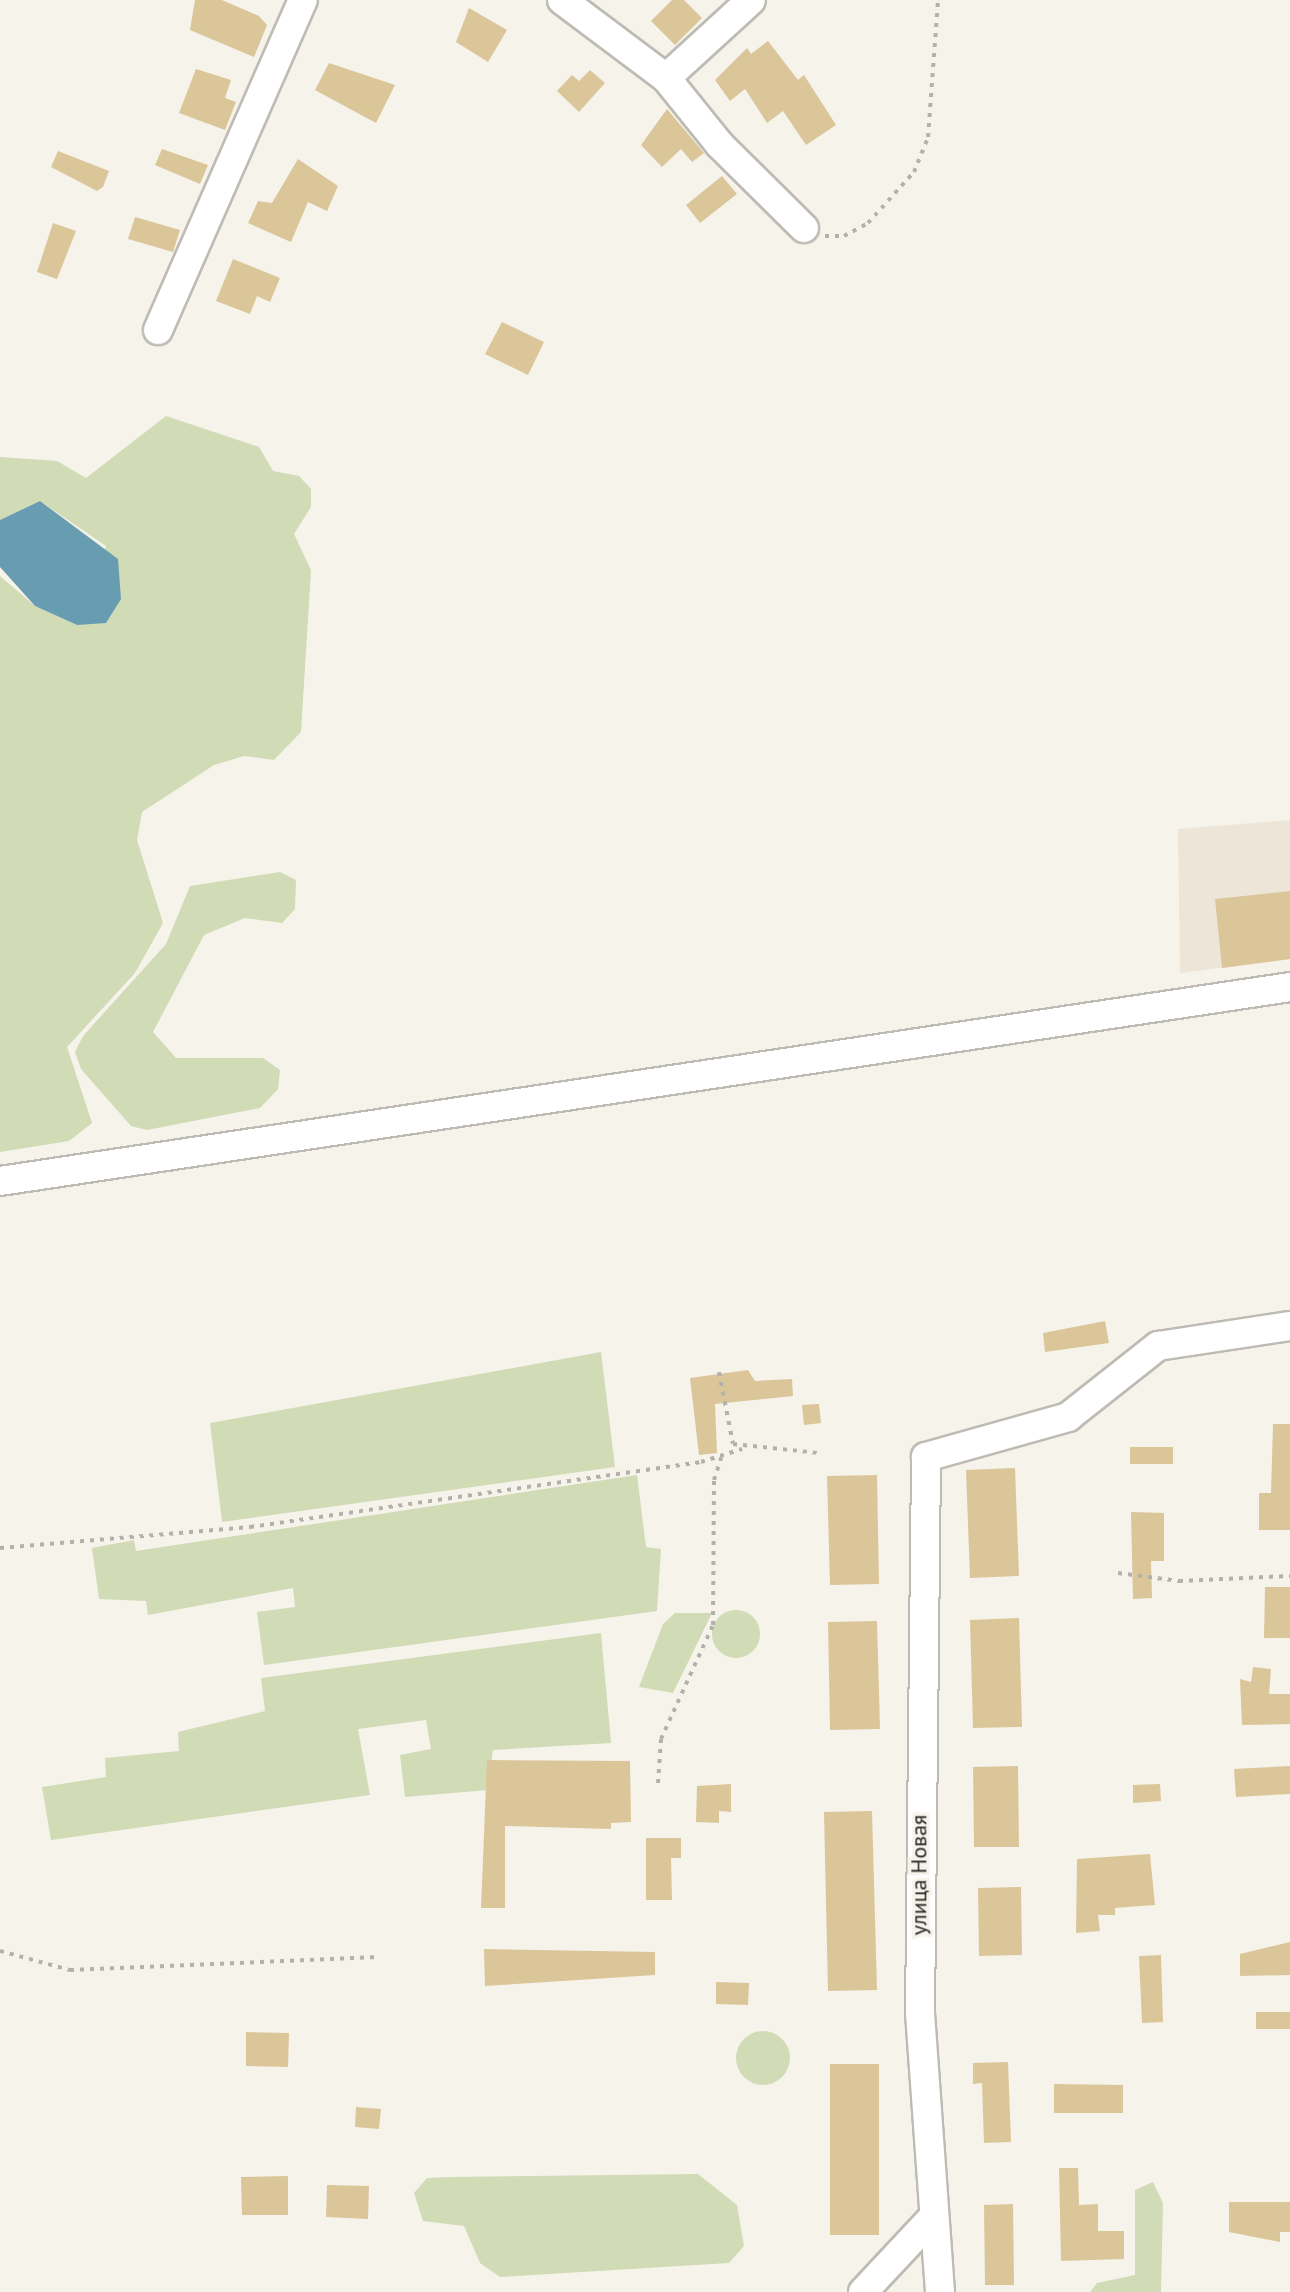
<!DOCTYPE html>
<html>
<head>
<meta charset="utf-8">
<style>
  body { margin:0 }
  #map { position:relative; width:1290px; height:2292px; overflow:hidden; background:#f6f3eb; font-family:"PT Sans",sans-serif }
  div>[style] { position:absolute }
  .built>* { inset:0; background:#ede6d8 }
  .green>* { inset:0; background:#d1dbb6 }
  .round { border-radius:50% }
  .water>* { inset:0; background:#689cb1 }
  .building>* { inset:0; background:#dbc69a }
  .path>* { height:4px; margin-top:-2px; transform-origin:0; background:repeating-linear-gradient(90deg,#b3b1ab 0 4px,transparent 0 10px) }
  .roads { filter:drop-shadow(2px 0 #bebbb4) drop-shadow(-2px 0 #bebbb4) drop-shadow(0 2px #bebbb4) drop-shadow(0 -2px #bebbb4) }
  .minor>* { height:28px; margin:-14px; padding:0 14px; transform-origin:14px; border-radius:14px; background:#fff }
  span { translate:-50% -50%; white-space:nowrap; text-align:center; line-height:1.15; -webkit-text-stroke:7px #f6f3eb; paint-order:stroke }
  .street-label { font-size:22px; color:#252421 }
</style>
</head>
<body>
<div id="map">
  <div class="built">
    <div style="clip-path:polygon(1290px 820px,1290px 959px,1180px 973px,1178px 829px)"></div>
  </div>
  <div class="green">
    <div style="clip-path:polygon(166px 416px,259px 447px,273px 471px,299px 476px,311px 489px,311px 507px,294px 534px,311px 570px,301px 732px,274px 760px,244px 756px,214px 765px,142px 812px,137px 840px,163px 923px,135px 973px,67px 1047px,92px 1123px,69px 1141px,0 1152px,0 576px,35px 606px,77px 625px,106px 546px,40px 501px,0 520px,0 457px,57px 461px,86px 478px)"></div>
    <div style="clip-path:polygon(280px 872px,296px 880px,295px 909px,282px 923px,245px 918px,204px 935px,153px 1032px,176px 1058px,263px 1058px,280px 1070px,278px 1089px,260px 1108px,147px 1130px,131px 1126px,81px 1069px,75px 1052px,83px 1036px,166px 944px,190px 886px)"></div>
    <div style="clip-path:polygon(601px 1352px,615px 1467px,222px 1522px,210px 1423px)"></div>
    <div style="clip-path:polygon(637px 1475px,646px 1547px,661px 1549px,657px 1611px,264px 1665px,257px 1612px,295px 1607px,293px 1588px,148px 1615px,146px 1601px,99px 1599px,92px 1548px,134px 1540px,136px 1551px)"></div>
    <div class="round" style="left:712px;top:1610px;width:48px;height:48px"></div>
    <div style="clip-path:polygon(675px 1613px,712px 1613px,673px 1693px,639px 1687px,663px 1624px)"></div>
    <div style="clip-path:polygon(601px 1633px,611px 1743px,493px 1750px,488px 1790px,405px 1797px,400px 1755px,431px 1749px,426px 1720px,358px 1729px,370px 1795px,51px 1840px,42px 1787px,106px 1777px,105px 1758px,179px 1751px,178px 1732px,265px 1711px,261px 1678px)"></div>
    <div class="round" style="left:736px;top:2031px;width:54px;height:54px"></div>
    <div style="clip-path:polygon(698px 2174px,737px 2205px,744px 2246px,729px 2263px,500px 2277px,480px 2263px,464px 2226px,423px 2221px,414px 2193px,427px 2178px,451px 2177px)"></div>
    <div style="clip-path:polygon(1153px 2182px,1163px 2203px,1161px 2292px,1090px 2292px,1097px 2283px,1135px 2275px,1135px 2190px)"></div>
  </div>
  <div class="water">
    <div style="clip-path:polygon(40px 501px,118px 559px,121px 599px,106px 623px,77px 625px,35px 606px,0 567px,0 520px)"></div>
  </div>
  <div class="building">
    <div style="clip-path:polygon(195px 0,222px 0,259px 16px,267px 25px,254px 57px,190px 30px)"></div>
    <div style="clip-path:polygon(672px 0,684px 0,702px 18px,675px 45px,651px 21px)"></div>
    <div style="clip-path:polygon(469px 8px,507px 30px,488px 62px,456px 42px)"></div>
    <div style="clip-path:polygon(768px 41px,798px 80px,804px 75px,836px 125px,806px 145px,783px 111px,767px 123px,745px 89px,730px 101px,715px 80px,747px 48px,751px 54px)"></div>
    <div style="clip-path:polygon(329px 63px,395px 85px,376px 123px,315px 90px)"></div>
    <div style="clip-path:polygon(196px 69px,231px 80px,225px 98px,236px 102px,225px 130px,179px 113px)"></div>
    <div style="clip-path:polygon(590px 70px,605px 83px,579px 112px,557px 91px,572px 75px,579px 81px)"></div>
    <div style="clip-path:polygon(667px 109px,704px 153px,692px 162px,681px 149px,662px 167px,641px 145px)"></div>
    <div style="clip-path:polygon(162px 149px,208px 165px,200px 184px,155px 165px)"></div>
    <div style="clip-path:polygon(58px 151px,109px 171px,103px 187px,97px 191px,51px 167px)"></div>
    <div style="clip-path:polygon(298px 159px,338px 186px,327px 211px,308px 202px,291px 242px,248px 223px,258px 201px,272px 203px)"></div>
    <div style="clip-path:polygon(722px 176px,737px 194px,700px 223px,686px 205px)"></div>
    <div style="clip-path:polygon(135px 217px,180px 230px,173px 252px,128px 239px)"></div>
    <div style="clip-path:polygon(53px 223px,76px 231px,57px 279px,37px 272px)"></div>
    <div style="clip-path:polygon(233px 259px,280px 278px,270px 302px,257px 296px,250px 314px,216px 301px)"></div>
    <div style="clip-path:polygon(502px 322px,544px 342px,528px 375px,485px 354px)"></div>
    <div style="clip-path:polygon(1290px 891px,1290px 959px,1222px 968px,1215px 899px)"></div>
    <div style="clip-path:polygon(1105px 1321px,1109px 1343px,1045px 1352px,1043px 1333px)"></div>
    <div style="clip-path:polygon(748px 1370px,755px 1381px,792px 1379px,793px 1396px,715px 1404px,717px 1453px,699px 1455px,690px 1378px)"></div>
    <div style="clip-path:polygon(819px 1404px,821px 1423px,804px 1425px,802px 1405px)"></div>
    <div style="clip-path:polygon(1273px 1424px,1290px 1424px,1290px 1530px,1259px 1530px,1259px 1493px,1271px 1493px)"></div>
    <div style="clip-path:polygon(1130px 1447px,1173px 1447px,1173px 1464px,1130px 1464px)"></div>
    <div style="clip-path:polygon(1015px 1468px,1019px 1576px,970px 1578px,966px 1470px)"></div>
    <div style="clip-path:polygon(877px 1475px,879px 1584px,830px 1585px,827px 1476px)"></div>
    <div style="clip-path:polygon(1131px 1512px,1164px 1513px,1164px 1561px,1151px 1561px,1152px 1598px,1133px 1599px)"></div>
    <div style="clip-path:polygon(1265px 1587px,1290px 1587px,1290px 1638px,1264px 1638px)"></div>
    <div style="clip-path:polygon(1019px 1618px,1022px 1727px,973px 1728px,970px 1620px)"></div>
    <div style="clip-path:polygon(877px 1621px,880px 1729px,830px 1730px,828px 1622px)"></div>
    <div style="clip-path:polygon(1253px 1667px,1271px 1669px,1269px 1694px,1290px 1694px,1290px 1724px,1242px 1725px,1240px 1679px,1251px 1682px)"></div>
    <div style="clip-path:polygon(487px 1760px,630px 1761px,631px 1822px,611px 1823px,611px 1829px,505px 1826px,505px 1908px,481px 1908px)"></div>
    <div style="clip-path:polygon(1018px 1766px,1019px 1847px,974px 1847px,973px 1767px)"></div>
    <div style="clip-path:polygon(1290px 1766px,1290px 1794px,1236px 1797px,1234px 1769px)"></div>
    <div style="clip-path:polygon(731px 1784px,731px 1812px,719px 1811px,719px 1823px,696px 1822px,697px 1786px)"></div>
    <div style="clip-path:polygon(1160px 1784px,1161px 1801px,1133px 1803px,1133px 1785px)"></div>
    <div style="clip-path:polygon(872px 1811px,877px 1990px,828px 1991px,824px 1812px)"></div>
    <div style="clip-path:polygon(646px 1838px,681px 1838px,681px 1858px,671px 1858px,672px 1900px,646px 1900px)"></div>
    <div style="clip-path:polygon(1150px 1854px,1155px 1905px,1115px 1908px,1115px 1915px,1098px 1915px,1100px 1931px,1076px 1933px,1077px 1859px)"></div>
    <div style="clip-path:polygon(1021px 1887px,1022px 1955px,979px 1956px,978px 1888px)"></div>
    <div style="clip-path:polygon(1290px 1942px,1290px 1975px,1240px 1976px,1240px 1954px)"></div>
    <div style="clip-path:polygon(484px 1949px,655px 1952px,655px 1975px,485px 1986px)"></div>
    <div style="clip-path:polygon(1161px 1955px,1163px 2022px,1142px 2023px,1139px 1956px)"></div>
    <div style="clip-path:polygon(716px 1982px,749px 1983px,748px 2005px,716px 2004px)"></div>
    <div style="clip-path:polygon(1256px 2012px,1290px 2012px,1290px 2029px,1256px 2029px)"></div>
    <div style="clip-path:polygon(246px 2032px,289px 2033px,288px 2067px,246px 2066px)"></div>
    <div style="clip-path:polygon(1008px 2062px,1011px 2142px,984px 2143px,982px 2083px,973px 2084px,973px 2063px)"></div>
    <div style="clip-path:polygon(830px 2064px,879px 2064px,879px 2235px,830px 2235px)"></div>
    <div style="clip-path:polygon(1054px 2084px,1123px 2085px,1123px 2113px,1054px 2113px)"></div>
    <div style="clip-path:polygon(356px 2107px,381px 2109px,379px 2129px,355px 2127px)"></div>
    <div style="clip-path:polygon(1059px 2168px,1078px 2168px,1079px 2205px,1098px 2204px,1098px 2231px,1124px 2231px,1124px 2259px,1061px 2261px)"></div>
    <div style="clip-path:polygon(288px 2176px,288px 2215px,242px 2215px,241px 2177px)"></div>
    <div style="clip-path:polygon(327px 2185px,369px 2186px,368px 2219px,326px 2217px)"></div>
    <div style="clip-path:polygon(1229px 2202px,1290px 2202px,1290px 2232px,1280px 2232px,1280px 2242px,1229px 2232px)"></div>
    <div style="clip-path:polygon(1013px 2204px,1014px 2285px,985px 2285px,984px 2205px)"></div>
  </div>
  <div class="path">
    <div style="left:825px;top:236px;width:19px"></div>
    <div style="left:844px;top:236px;width:27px;rotate:-28deg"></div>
    <div style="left:868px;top:223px;width:69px;rotate:-48deg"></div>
    <div style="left:914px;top:172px;width:38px;rotate:-68deg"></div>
    <div style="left:928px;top:137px;width:137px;rotate:-85.8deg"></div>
    <div style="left:719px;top:1372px;width:73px;rotate:79deg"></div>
    <div style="left:733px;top:1444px;width:85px;rotate:6deg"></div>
    <div style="left:0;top:1548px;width:251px;rotate:-4.8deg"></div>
    <div style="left:250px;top:1527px;width:456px;rotate:-8.2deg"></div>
    <div style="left:701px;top:1462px;width:43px;rotate:-17.6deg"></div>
    <div style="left:1118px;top:1573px;width:62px;rotate:7.5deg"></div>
    <div style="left:1179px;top:1581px;width:111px;rotate:-2.6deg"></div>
    <div style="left:658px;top:1783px;width:44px;rotate:-86.1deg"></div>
    <div style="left:661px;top:1739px;width:125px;rotate:-65.5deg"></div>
    <div style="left:713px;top:1625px;width:145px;rotate:-89.6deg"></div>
    <div style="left:714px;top:1480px;width:25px;rotate:-72deg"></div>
    <div style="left:0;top:1951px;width:73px;rotate:15.2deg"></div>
    <div style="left:70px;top:1970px;width:308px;rotate:-2.4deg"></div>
  </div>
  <div class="roads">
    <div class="minor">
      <div style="left:562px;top:0;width:130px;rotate:36.9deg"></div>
      <div style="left:666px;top:78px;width:86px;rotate:51.1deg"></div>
      <div style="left:720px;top:145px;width:118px;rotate:44.7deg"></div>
      <div style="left:666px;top:78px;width:115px;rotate:-42.5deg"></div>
      <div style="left:158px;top:330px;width:360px;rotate:-66.3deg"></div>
      <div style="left:0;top:1181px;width:1305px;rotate:-8.55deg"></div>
      <div style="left:863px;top:2292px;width:104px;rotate:-46.9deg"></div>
      <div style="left:940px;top:2292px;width:279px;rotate:-94.1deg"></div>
      <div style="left:920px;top:2014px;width:557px;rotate:-89.38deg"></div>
      <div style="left:926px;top:1457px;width:148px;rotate:-15.7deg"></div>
      <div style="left:1068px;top:1417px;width:115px;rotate:-38.3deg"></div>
      <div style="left:1158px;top:1346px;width:134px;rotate:-8.6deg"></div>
    </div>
  </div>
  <div class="street-label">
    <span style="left:919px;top:1875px;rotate:-90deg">улица Новая</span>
  </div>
</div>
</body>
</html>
